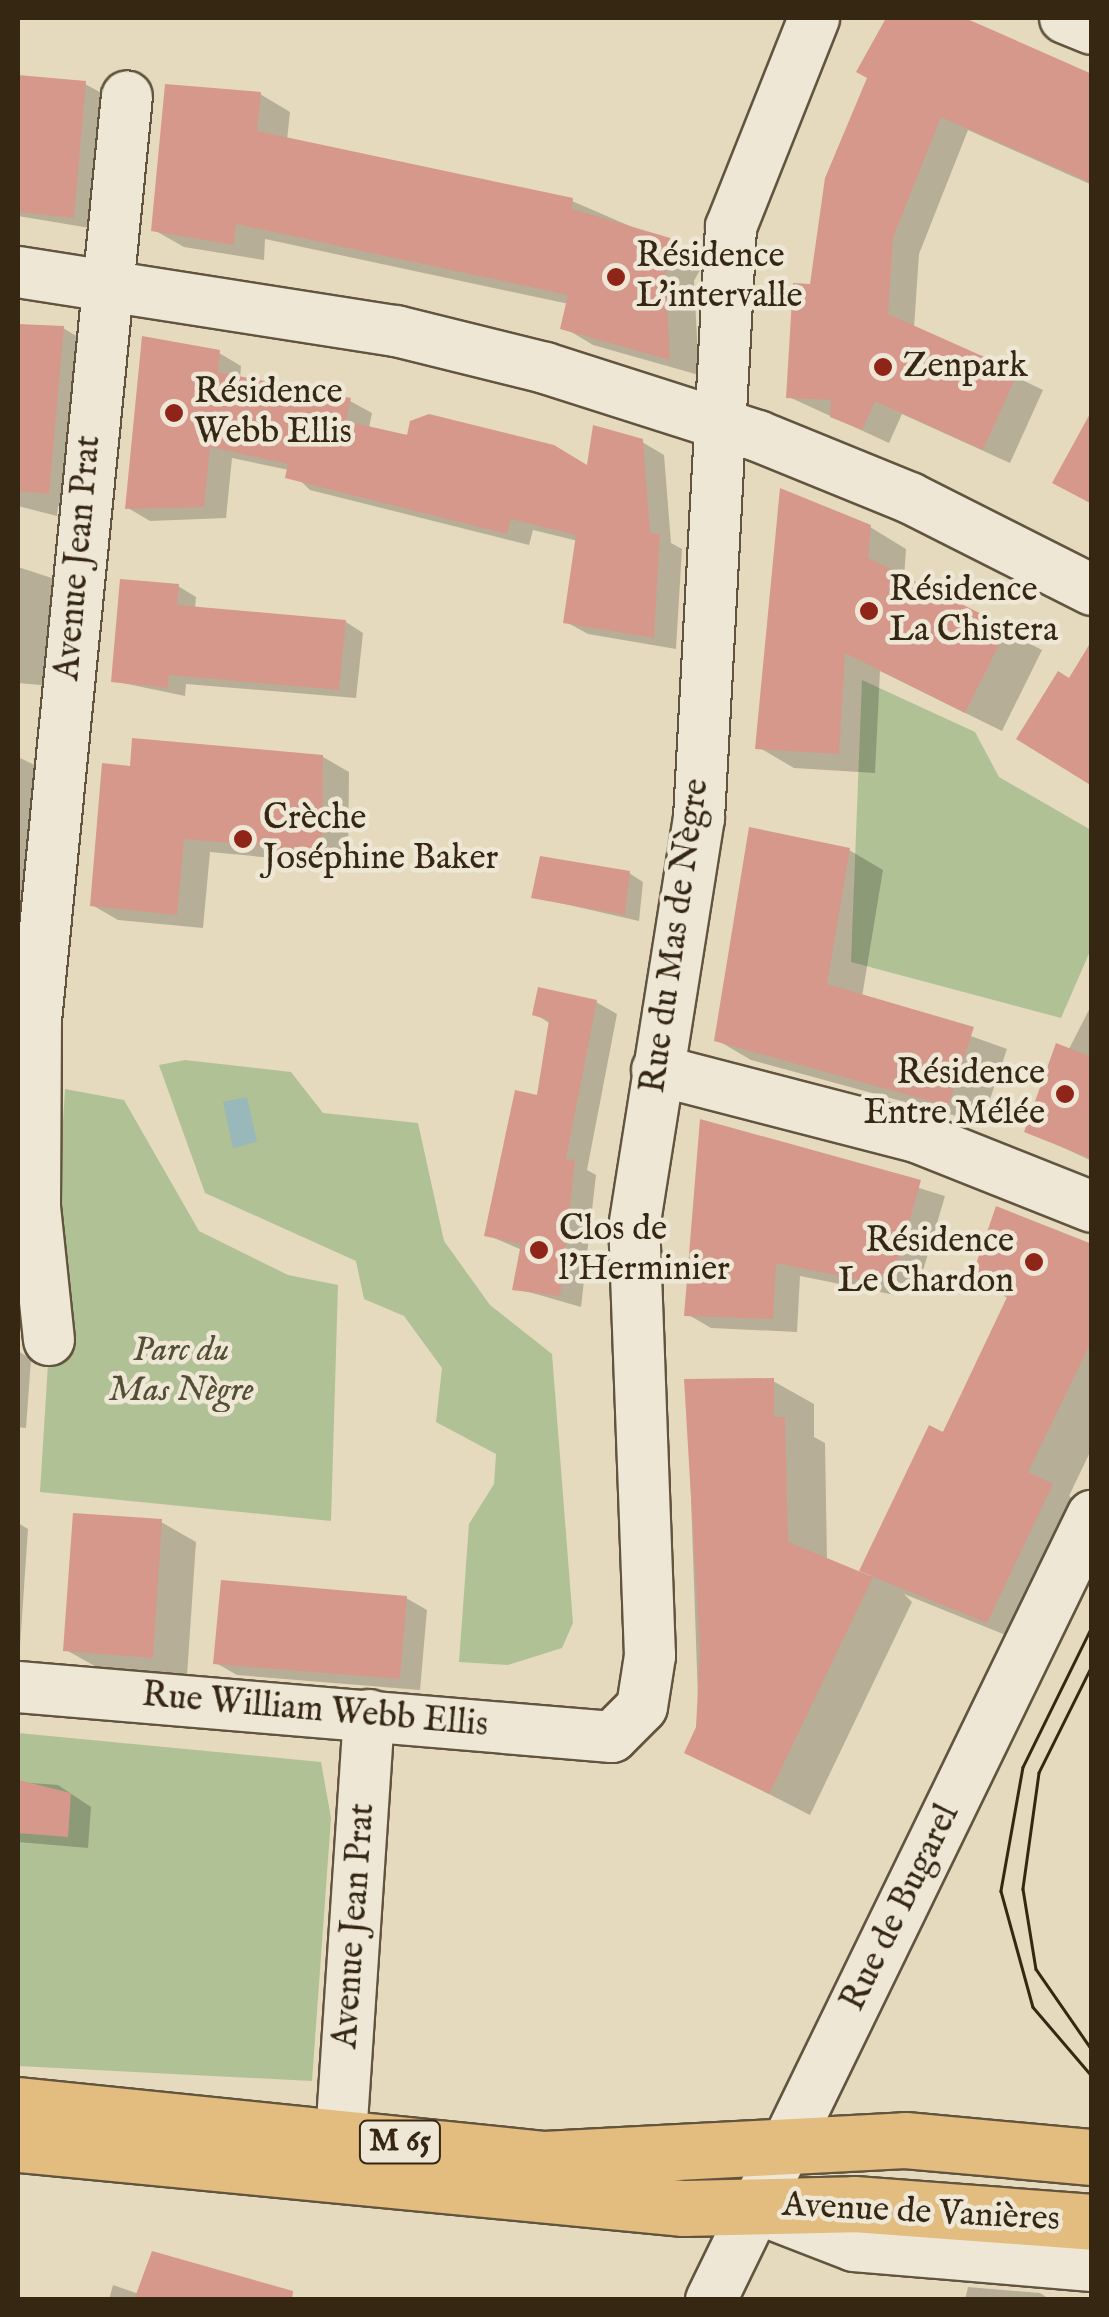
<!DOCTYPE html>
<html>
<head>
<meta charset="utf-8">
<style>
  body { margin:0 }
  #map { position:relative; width:1109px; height:2317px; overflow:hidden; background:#e5dabe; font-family:"IM FELL English",serif }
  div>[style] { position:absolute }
  .green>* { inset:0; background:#b0c195 }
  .water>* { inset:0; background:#99b8ba }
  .shadow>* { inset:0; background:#0003 }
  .building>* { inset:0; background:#d6988b }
  .roads { filter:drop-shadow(2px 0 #62543e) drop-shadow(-2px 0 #62543e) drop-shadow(0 2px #62543e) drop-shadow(0 -2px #62543e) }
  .minor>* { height:50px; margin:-25px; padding:0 25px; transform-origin:25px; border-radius:25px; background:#eee7d5 }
  .major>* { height:55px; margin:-27.5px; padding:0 27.5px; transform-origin:27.5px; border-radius:27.5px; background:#e2bd7f }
  .tram>* { height:2.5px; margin:-1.25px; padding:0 1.25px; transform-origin:1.25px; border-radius:1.25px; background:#362713 }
  .dots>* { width:28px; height:28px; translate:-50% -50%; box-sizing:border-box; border:5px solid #eee7d5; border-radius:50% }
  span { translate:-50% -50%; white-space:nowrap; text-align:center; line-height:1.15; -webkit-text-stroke:9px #eee7d5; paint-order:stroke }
  .shield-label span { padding:2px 8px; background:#eee7d5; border:2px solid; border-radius:8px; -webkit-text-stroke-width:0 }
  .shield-label { font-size:32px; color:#362713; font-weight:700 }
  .poi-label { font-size:35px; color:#362713 }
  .left { translate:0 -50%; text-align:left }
  .right { translate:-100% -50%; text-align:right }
  .street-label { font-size:35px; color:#362713 }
  .park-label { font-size:35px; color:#544e34; font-style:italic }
  .frame { position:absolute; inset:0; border:20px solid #362713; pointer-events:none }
</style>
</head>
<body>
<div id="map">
  <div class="green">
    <div style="clip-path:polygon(862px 680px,975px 732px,999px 777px,1091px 830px,1091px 949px,1061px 1018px,851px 962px)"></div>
    <div style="clip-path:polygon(185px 1060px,291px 1072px,323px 1113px,418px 1123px,444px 1241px,490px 1305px,552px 1354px,573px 1623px,562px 1648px,508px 1665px,459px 1662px,469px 1524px,494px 1484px,496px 1454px,436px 1422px,442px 1368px,404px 1316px,364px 1299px,356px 1261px,205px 1193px,159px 1065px)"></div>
    <div style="clip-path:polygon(65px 1089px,124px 1100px,199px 1231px,288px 1275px,338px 1285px,331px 1521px,40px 1492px)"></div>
    <div style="clip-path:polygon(18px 1733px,321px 1762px,331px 1818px,312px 2081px,18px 2066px)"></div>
  </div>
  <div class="water">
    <div style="clip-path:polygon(247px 1097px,257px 1142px,233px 1148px,223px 1102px)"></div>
  </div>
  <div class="shadow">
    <div style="clip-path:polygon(889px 18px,959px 18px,1092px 77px,1092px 185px,968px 130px,919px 254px,914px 328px,1043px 390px,1010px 463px,902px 414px,889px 443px,789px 397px,870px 77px,860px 71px)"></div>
    <div style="clip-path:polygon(18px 78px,85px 84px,109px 97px,96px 229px,18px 216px)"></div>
    <div style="clip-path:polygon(260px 94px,290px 112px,287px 140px,572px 201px,706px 259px,694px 281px,699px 375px,593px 345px,563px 327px,569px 304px,265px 239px,264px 260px,184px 247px,154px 230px)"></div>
    <div style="clip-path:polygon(18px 326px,63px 328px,88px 343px,74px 507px,58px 506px,57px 516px,18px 506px)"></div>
    <div style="clip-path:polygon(219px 353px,241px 366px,240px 379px,350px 401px,372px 413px,369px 428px,589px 469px,642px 442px,664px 455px,671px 543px,682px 549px,676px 649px,588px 634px,566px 622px,578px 541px,533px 530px,529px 545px,310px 490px,289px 470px,232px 458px,226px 518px,150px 521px,128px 508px)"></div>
    <div style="clip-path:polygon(870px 527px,906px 549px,904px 578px,1042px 650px,1002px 731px,880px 671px,875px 773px,794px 768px,758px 747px)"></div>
    <div style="clip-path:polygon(18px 567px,61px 581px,52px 686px,18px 683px)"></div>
    <div style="clip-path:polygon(178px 586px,196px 597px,195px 609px,346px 622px,363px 633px,356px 698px,186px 684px,185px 696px,113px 681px)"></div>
    <div style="clip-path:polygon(18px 757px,43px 769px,18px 986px)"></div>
    <div style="clip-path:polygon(323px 757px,349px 772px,348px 865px,210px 852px,203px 928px,118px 920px,92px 905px,132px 768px)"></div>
    <div style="clip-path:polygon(849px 850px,883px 870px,862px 997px,1007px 1049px,982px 1123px,751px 1060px,717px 1040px)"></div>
    <div style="clip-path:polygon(629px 873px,643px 882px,639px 921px,534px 897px)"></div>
    <div style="clip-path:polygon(596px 1002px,617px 1014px,587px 1170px,596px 1175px,581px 1307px,515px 1288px,522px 1250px,487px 1235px,539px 1098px,551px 1024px,535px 1014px)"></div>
    <div style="clip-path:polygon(1092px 1004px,1092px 1161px,1027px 1131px)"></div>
    <div style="clip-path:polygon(703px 1122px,945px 1196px,920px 1281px,895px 1295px,800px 1276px,797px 1332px,711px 1328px,687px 1314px)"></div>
    <div style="clip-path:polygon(1092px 1247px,1092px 1448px,1069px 1496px,1092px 1509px,1028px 1644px,904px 1594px,912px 1602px,810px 1815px,687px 1752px,699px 1728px,687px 1382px,773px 1381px,814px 1404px,814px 1437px,825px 1443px,827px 1561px,870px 1579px,1009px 1299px,974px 1278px)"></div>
    <div style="clip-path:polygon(18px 1351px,31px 1359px,26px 1428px,18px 1427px)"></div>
    <div style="clip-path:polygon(161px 1522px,196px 1542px,187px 1676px,100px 1669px,66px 1650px)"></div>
    <div style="clip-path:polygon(18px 1523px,28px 1529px,19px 1661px,18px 1661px)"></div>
    <div style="clip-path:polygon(406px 1598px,427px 1610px,420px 1690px,237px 1675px,216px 1663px)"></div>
    <div style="clip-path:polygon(18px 1782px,58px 1785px,91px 1807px,88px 1848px,18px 1842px)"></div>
    <div style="clip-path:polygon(113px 2285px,139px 2294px,278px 2300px,109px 2300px)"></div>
    <div style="clip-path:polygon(968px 2287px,1040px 2293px,1051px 2300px,965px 2300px)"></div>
  </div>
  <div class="building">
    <div style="clip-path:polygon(886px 18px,965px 18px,1092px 74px,1092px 183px,941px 117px,893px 238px,888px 314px,1018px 372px,983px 450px,875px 401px,862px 430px,830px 417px,831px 400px,786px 398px,793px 283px,810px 284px,825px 178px,867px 78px,856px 72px)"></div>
    <div style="clip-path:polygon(18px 75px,86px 81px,74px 218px,18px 212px)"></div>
    <div style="clip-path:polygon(165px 84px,261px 92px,257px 131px,573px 198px,572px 209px,677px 240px,665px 263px,670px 360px,560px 329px,568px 295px,236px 224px,234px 245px,151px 231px)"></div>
    <div style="clip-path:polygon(18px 324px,64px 326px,49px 494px,18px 491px)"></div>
    <div style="clip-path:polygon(142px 336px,220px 350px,218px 372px,351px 398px,346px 421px,407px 435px,410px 421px,429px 414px,554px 445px,587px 465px,593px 425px,643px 439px,650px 533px,660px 534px,654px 638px,563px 623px,576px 535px,511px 519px,507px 534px,285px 478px,288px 464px,210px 447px,204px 507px,125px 509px)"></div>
    <div style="clip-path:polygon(1092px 410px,1092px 504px,1052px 483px)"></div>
    <div style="clip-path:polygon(780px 488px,871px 525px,868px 558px,1008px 627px,965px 713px,845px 653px,839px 754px,755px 749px)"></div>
    <div style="clip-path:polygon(120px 579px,179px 584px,177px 605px,346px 620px,339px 690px,169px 675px,168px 688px,111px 682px)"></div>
    <div style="clip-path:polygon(1092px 640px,1092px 786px,1016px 739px,1058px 671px,1069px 678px)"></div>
    <div style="clip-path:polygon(132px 738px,323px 755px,322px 851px,184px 839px,177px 915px,90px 906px,102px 763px,130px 766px)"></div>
    <div style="clip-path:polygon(749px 827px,850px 848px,827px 984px,974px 1027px,948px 1106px,714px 1041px)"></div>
    <div style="clip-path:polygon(540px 856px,630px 871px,625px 915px,531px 898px)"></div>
    <div style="clip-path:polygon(538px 987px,597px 1000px,566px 1159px,575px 1160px,560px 1296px,512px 1290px,521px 1244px,484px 1236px,515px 1090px,537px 1095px,549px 1020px,532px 1015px)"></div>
    <div style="clip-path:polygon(1056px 1043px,1092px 1057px,1092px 1159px,1024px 1132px)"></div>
    <div style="clip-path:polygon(700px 1119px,921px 1180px,896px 1268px,869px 1282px,776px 1263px,773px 1319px,684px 1316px)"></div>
    <div style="clip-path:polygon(996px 1206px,1092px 1244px,1092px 1340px,1028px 1472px,1053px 1484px,987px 1623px,859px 1571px,929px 1425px,943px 1432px,1009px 1293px,971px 1279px)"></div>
    <div style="clip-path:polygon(774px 1378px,774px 1417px,785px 1417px,788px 1542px,873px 1577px,769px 1794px,684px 1753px,696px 1727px,700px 1649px,684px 1379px)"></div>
    <div style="clip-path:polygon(73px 1513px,162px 1519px,153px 1658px,63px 1651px)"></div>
    <div style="clip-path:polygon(221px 1580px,407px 1596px,400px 1679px,213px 1664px)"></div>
    <div style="clip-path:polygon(18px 1780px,71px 1793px,68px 1837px,18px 1833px)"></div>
    <div style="clip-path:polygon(152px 2251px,293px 2291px,292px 2300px,134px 2300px)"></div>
  </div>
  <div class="roads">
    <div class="minor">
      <div style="left:1065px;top:18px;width:29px;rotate:22deg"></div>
      <div style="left:18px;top:272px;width:383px;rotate:8.9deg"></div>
      <div style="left:396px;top:331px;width:154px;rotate:13.9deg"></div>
      <div style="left:545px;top:368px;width:224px;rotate:17.7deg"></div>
      <div style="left:758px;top:436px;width:164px;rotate:22.2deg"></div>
      <div style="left:910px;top:498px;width:204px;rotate:26.8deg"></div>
      <div style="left:657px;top:1070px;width:271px;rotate:14.5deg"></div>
      <div style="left:919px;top:1138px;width:186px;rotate:21.7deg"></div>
      <div style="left:49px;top:1340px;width:135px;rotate:-96deg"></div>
      <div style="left:35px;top:1206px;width:186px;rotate:-89.7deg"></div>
      <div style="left:36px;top:1020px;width:928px;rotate:-84.38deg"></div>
      <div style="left:18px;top:1687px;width:596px;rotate:4.81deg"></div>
      <div style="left:612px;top:1737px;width:42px;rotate:-45deg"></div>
      <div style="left:642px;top:1707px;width:52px;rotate:-81.1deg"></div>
      <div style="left:650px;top:1656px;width:428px;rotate:-92.1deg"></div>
      <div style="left:634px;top:1228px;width:415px;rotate:-81deg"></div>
      <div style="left:699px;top:818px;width:592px;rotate:-86.9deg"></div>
      <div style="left:731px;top:227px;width:225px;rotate:-68.3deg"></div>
      <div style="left:341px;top:2137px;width:423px;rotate:-86.2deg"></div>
      <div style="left:756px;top:2208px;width:105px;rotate:21.2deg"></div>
      <div style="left:854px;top:2246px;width:239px;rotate:4.8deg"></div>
      <div style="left:711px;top:2300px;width:872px;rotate:-64.08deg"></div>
    </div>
    <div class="major">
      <div style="left:18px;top:2105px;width:529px;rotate:5.86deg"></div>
      <div style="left:544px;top:2159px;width:361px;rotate:-3deg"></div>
      <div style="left:905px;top:2140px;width:188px;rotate:5.2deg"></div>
      <div style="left:18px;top:2144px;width:669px;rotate:5.49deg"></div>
      <div style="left:684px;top:2208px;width:170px;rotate:-1.3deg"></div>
      <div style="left:854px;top:2204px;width:239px;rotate:4.3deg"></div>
    </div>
  </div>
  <div class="tram">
    <div style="left:1092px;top:1627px;width:156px;rotate:116.2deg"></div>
    <div style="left:1023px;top:1767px;width:126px;rotate:100.1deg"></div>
    <div style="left:1001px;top:1891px;width:120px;rotate:74.6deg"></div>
    <div style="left:1033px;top:2007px;width:91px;rotate:49.5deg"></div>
    <div style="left:1092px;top:1666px;width:119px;rotate:116.4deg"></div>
    <div style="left:1039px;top:1773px;width:117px;rotate:97.9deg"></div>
    <div style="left:1023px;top:1889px;width:81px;rotate:80.8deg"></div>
    <div style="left:1036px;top:1969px;width:98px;rotate:55.3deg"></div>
  </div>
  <div class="dots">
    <div style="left:616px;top:277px;background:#8f2418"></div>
    <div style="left:883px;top:367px;background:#8f2418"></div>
    <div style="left:174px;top:413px;background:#8f2418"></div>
    <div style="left:869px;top:611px;background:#8f2418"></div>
    <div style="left:243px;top:839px;background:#8f2418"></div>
    <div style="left:1065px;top:1094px;background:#8f2418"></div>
    <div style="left:539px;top:1250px;background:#8f2418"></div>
    <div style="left:1034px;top:1262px;background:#8f2418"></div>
  </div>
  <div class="shield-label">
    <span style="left:400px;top:2142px">M 65</span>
  </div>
  <div class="poi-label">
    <span class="left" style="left:636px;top:277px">Résidence<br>L'intervalle</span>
    <span class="left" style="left:903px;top:367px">Zenpark</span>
    <span class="left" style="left:194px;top:413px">Résidence<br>Webb Ellis</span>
    <span class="left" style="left:889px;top:611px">Résidence<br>La Chistera</span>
    <span class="left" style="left:263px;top:839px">Crèche<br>Joséphine Baker</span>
    <span class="right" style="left:1045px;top:1094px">Résidence<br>Entre Mélée</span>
    <span class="left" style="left:559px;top:1250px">Clos de<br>l'Herminier</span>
    <span class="right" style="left:1014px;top:1262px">Résidence<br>Le Chardon</span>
  </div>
  <div class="street-label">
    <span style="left:79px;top:558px;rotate:-85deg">Avenue Jean Prat</span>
    <span style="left:676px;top:936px;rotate:-82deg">Rue du Mas de Nègre</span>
    <span style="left:315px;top:1711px;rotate:5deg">Rue William Webb Ellis</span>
    <span style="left:901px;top:1908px;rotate:-64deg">Rue de Bugarel</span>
    <span style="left:355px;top:1926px;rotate:-86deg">Avenue Jean Prat</span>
    <span style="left:921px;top:2213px;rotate:3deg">Avenue de Vanières</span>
  </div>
  <div class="park-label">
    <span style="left:181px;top:1371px">Parc du<br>Mas Nègre</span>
  </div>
  <div class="frame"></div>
</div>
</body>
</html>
